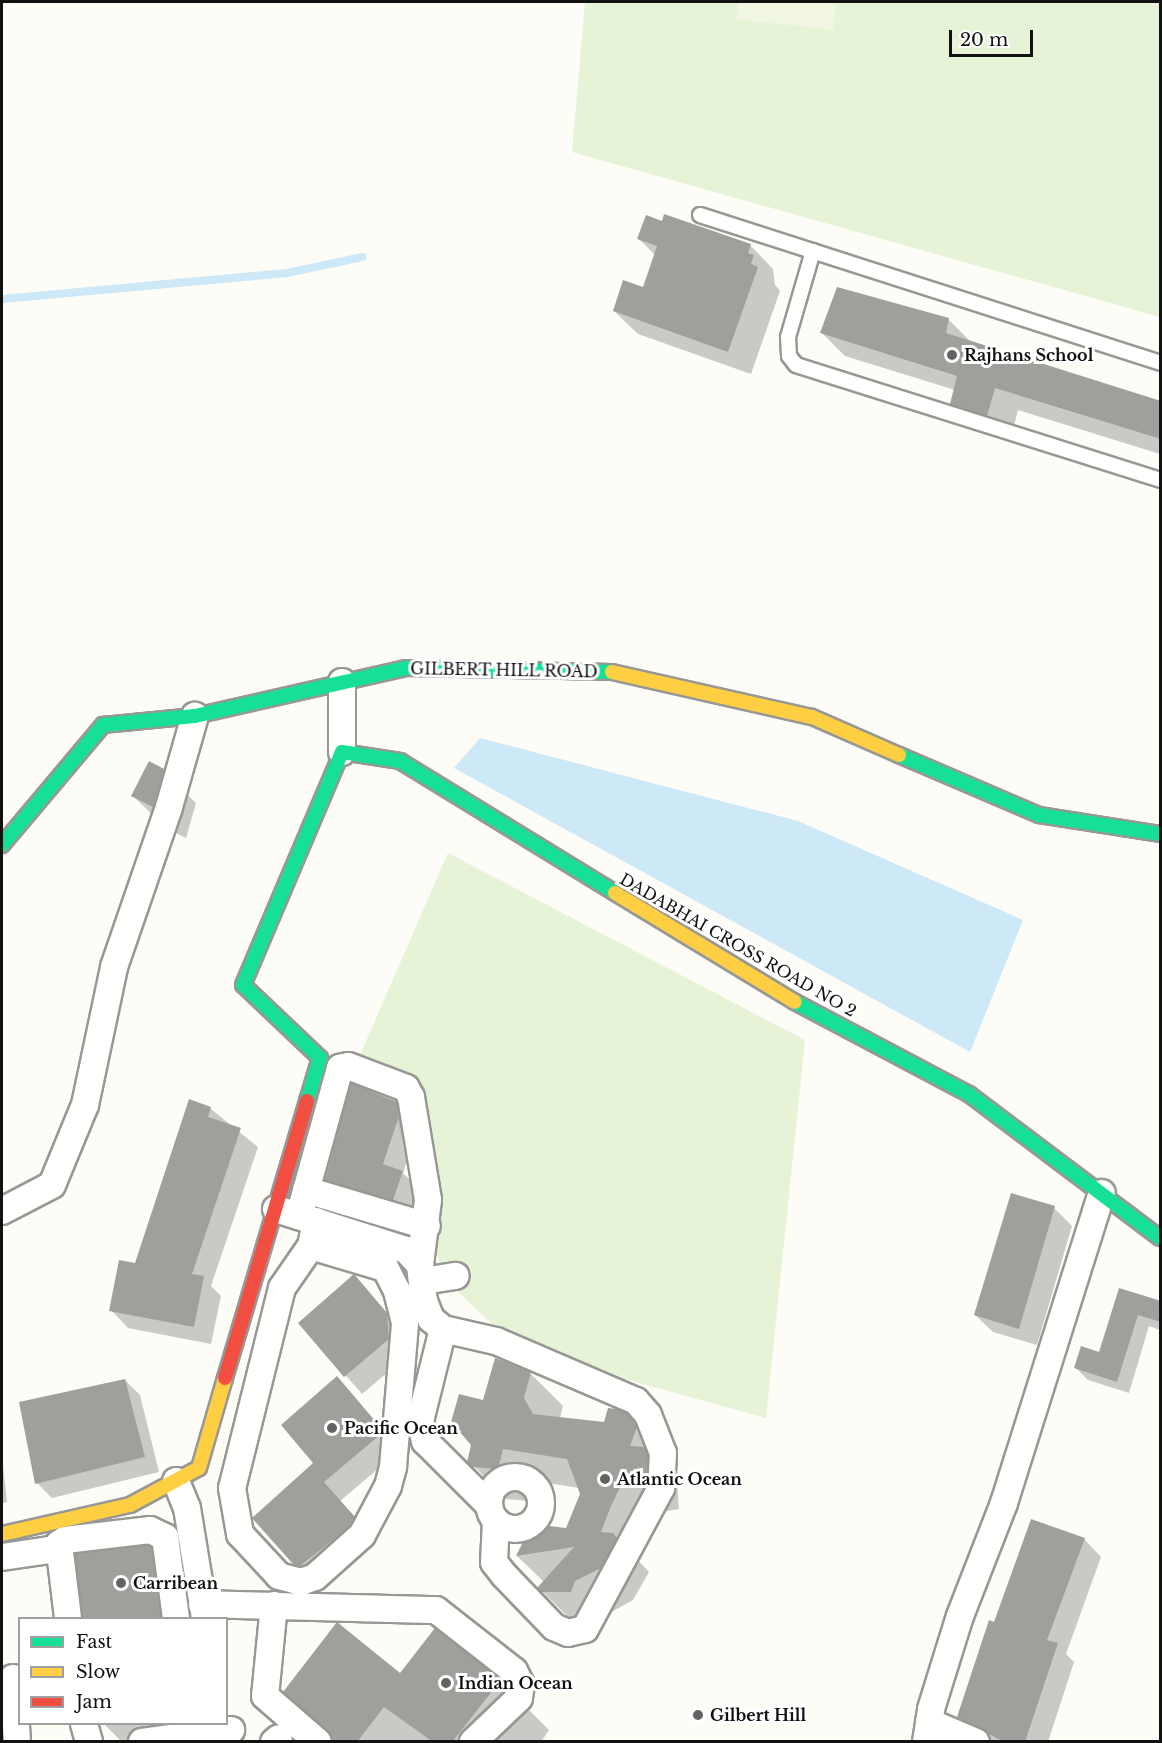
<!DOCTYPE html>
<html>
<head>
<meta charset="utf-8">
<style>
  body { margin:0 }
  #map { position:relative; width:1162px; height:1743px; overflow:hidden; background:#fdfcf7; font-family:"Libre Baskerville",serif }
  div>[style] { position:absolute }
  .green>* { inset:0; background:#e7f3d7 }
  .pitch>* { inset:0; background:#f0f6e1 }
  .water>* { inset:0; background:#cde8f7 }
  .shadow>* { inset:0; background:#0003 }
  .stream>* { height:8px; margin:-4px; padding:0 4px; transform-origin:4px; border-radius:4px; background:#cde8f7 }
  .building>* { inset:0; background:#a19f9c }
  .roads { filter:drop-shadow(2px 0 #979795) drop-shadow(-2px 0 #979795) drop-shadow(0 2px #979795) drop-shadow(0 -2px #979795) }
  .lane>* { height:14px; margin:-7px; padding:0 7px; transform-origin:7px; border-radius:7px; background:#fffffe }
  .street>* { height:26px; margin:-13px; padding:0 13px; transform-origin:13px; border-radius:13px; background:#fffffe }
  .street>.ring { margin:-13px; padding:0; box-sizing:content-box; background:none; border:26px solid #fffffe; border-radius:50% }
  .fast>* { height:14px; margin:-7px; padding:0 7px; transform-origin:7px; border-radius:7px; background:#16e098 }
  .slow>* { height:14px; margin:-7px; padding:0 7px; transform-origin:7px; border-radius:7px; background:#ffcf43 }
  .jam>* { height:14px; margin:-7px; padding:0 7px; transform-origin:7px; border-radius:7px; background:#f24e42 }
  .dots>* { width:16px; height:16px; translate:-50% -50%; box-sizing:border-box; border:3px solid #fff; border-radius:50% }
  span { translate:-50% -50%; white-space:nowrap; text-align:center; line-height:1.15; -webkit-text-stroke:6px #fff; paint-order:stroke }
  .poi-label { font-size:16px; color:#111; font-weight:700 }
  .left { translate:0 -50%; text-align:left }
  .street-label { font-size:16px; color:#111 }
  .frame { position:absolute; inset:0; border:3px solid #111; pointer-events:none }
  .legend { position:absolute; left:18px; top:1617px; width:210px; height:108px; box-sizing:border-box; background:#fff; border:2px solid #a0a0a0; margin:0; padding:8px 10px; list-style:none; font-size:18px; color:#111 }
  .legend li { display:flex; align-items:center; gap:12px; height:30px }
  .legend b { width:30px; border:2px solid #a0a0a0 }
  .scale { position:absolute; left:949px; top:30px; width:84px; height:27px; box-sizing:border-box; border:3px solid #111; border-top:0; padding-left:8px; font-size:18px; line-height:21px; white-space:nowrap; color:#111; -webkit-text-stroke:4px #fff; paint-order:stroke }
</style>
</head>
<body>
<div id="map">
  <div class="green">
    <div style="clip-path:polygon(585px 2px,1160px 2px,1160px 317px,572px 152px)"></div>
    <div style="clip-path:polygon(448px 853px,805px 1040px,766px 1418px,520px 1350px,445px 1280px,383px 1075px,357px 1062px)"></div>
  </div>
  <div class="pitch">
    <div style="clip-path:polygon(738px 2px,836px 2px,833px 30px,736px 19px)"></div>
  </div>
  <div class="water">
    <div style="clip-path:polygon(480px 738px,798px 821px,1023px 920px,970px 1052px,454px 768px)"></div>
  </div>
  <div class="shadow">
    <div style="clip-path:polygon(639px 239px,750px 245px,773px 269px,775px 285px,780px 291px,751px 374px,638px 334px,614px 311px,644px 289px,655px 255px)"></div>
    <div style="clip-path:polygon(948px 319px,971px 342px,1160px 402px,1160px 454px,1018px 410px,1011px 438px,975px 427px,952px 404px,955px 390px,845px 356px,822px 333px)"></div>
    <div style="clip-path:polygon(163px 771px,196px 803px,186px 838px,166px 828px,133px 796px)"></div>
    <div style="clip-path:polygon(190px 1101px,211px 1109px,258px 1147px,211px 1286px,221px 1296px,211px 1344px,128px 1328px,111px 1310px,136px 1265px)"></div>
    <div style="clip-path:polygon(395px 1101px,413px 1119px,416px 1134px,403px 1173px,420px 1190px,411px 1217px,344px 1197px,326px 1179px)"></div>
    <div style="clip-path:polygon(1054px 1208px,1072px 1226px,1037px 1345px,993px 1332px,975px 1315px)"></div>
    <div style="clip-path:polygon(354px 1276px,404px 1332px,406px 1357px,362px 1394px,300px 1323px)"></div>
    <div style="clip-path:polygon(1120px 1289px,1160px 1302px,1160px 1330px,1149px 1326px,1129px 1393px,1088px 1380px,1076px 1368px,1100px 1354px)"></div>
    <div style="clip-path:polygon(evenodd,531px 1374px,563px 1406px,560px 1418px,605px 1423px,626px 1415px,659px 1448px,664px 1469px,677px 1482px,679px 1509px,655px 1513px,636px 1558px,649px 1572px,633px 1600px,608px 1614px,604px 1624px,575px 1624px,539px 1588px,544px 1582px,517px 1556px,533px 1526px,567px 1530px,581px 1494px,579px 1488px,535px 1481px,531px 1501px,506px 1499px,469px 1461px,484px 1402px,531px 1374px,495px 1467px,506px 1468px,506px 1471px,495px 1470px,495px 1467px)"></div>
    <div style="clip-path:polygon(337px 1378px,398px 1447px,398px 1452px,340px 1501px,372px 1536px,313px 1581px,294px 1563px)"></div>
    <div style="clip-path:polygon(125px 1380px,140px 1395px,159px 1472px,52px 1498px,37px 1483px)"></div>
    <div style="clip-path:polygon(2px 1456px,7px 1502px,2px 1503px)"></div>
    <div style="clip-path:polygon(1084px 1539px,1101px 1557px,1066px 1654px,1074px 1662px,1048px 1742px,992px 1742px,976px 1735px,958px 1717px,995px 1624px)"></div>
    <div style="clip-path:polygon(150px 1548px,174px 1572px,180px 1618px,84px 1618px,77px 1555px)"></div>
    <div style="clip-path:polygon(401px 1675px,500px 1681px,549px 1730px,541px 1742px,335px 1742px,285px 1692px)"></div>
    <div style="clip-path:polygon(104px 1724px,199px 1724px,134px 1742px,122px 1742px)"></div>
  </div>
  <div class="stream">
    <div style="left:2px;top:299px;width:286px;rotate:-5.2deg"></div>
    <div style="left:287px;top:273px;width:77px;rotate:-12deg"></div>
  </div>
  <div class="building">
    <div style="clip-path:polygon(664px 214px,751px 244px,748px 253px,754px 255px,751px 264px,758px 267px,728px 352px,613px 311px,623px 280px,643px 287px,657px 246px,637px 239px,646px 215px,662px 221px)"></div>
    <div style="clip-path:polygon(837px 287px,949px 318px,946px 333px,1161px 401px,1161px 439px,995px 388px,987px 416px,950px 404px,957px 376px,820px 333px)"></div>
    <div style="clip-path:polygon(149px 761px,164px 769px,153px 807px,131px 796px)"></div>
    <div style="clip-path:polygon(351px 1083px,397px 1102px,399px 1116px,383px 1164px,403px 1171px,393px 1200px,325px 1180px)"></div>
    <div style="clip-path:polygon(189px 1099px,211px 1107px,208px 1117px,241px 1128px,192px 1274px,204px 1276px,194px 1327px,109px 1311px,119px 1260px,135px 1263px)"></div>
    <div style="clip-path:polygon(1011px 1193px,1055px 1206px,1019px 1329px,974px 1315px)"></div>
    <div style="clip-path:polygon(354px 1274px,387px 1313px,389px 1339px,344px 1377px,298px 1323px)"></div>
    <div style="clip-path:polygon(1119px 1288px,1161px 1301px,1161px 1322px,1138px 1315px,1117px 1382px,1074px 1368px,1081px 1346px,1099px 1352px)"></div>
    <div style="clip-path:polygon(495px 1358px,531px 1372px,524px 1398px,533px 1414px,604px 1422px,608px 1408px,617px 1409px,627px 1413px,637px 1427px,630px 1446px,645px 1447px,648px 1455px,647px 1477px,623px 1481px,611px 1506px,601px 1532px,613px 1533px,617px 1538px,601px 1568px,575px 1581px,571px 1592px,541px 1592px,537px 1588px,574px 1547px,516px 1556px,532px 1524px,566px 1528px,580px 1494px,567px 1459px,503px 1449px,498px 1469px,472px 1467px,467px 1462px,471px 1445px,451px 1422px,459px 1394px,483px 1400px)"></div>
    <div style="clip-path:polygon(337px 1376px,381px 1428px,381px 1434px,324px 1482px,355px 1517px,350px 1526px,300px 1566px,293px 1564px,252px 1518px,313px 1463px,281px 1425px)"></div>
    <div style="clip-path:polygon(125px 1379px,145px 1457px,35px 1484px,19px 1402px)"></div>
    <div style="clip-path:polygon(1031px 1519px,1085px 1538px,1047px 1640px,1058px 1643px,1025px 1742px,1004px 1742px,957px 1717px,989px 1620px,994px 1622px)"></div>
    <div style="clip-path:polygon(148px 1545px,151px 1547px,161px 1618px,83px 1618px,75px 1554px)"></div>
    <div style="clip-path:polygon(337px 1622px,400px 1673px,435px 1628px,501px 1680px,452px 1742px,433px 1742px,384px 1707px,357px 1742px,334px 1742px,328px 1731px,283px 1692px)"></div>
  </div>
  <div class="roads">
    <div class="lane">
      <div style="left:700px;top:215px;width:483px;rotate:17.8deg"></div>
      <div style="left:813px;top:251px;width:90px;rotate:106.2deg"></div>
      <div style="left:788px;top:337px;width:19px;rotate:87deg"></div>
      <div style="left:789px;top:356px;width:11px;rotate:52deg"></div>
      <div style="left:796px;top:365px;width:382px;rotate:17.5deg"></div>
    </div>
    <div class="street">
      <div style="left:342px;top:682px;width:70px;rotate:90deg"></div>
      <div style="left:306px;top:1190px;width:126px;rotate:16.6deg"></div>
      <div style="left:276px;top:1209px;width:136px;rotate:17.5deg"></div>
      <div style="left:406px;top:1250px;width:21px;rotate:47deg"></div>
      <div style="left:420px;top:1265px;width:36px;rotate:84deg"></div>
      <div style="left:424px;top:1301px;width:19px;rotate:69deg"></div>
      <div style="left:431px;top:1319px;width:16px;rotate:40deg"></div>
      <div style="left:443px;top:1329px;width:95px;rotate:104deg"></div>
      <div style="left:420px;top:1421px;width:21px;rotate:76deg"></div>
      <div style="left:425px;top:1441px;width:91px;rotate:45deg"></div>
      <div style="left:2px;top:1211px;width:56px;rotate:-27.5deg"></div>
      <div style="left:52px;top:1185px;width:87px;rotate:-67.6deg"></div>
      <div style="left:85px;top:1105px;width:141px;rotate:-78.1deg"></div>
      <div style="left:114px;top:967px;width:169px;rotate:-71deg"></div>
      <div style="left:169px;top:807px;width:95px;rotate:-74.1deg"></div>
      <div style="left:299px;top:1216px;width:154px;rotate:-74.5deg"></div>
      <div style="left:340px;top:1068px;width:8px;rotate:-14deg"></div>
      <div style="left:348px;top:1066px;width:62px;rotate:20.8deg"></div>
      <div style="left:406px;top:1088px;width:10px;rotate:61deg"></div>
      <div style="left:411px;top:1097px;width:104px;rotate:80.6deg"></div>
      <div style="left:428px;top:1200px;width:65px;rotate:97deg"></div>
      <div style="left:316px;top:1221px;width:25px;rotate:101deg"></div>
      <div style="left:311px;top:1246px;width:51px;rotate:124.6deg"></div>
      <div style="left:282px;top:1288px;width:206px;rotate:104deg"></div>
      <div style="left:232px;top:1488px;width:47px;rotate:80.1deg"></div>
      <div style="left:240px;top:1534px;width:57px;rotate:47.1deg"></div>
      <div style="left:279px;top:1576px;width:23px;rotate:15deg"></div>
      <div style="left:301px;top:1582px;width:15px;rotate:-20deg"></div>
      <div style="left:315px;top:1577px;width:63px;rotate:-41.8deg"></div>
      <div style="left:362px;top:1535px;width:55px;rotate:-62deg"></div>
      <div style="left:388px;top:1486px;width:20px;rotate:-75deg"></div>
      <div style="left:393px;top:1467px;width:144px;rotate:-85.2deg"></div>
      <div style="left:405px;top:1323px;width:33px;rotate:-104deg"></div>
      <div style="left:397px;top:1291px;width:58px;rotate:-116.6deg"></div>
      <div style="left:311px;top:1246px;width:77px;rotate:16.6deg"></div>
      <div style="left:423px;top:1281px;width:33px;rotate:-9deg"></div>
      <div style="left:443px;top:1329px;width:54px;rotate:12.8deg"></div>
      <div style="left:496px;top:1341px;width:152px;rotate:23.2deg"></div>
      <div style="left:636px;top:1401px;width:18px;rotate:49deg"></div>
      <div style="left:648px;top:1415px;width:41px;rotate:68.5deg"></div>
      <div style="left:663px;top:1453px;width:35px;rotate:93deg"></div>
      <div style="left:661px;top:1488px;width:160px;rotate:118.3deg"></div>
      <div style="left:585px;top:1629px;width:17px;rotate:167deg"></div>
      <div style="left:568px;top:1633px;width:15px;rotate:-157deg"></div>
      <div style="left:554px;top:1627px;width:72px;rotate:-133.9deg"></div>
      <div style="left:504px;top:1575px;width:16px;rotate:-128deg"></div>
      <div style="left:494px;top:1562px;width:41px;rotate:-87.2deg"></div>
      <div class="ring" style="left:489px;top:1477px;width:26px;height:26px"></div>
      <div style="left:176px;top:1481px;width:29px;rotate:68deg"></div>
      <div style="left:187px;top:1508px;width:111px;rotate:80.7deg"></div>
      <div style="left:2px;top:1557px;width:49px;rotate:-8.3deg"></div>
      <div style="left:202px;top:1604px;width:234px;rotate:1.5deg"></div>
      <div style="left:436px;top:1610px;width:99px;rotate:38deg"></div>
      <div style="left:514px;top:1671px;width:16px;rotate:63deg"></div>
      <div style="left:521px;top:1685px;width:13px;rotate:99deg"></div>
      <div style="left:519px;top:1698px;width:64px;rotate:136.3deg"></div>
      <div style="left:274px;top:1605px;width:91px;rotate:95.6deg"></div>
      <div style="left:265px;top:1696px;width:70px;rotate:41deg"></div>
      <div style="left:68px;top:1618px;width:75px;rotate:-96.9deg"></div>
      <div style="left:59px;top:1544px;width:7px;rotate:-34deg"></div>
      <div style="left:65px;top:1540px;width:86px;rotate:-6.7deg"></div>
      <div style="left:150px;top:1530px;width:17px;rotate:25deg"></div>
      <div style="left:165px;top:1537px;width:82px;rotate:82.3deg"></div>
      <div style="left:13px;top:1678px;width:64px;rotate:86.4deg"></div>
      <div style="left:929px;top:1722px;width:51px;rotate:23.1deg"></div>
      <div style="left:84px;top:1724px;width:19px;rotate:74deg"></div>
      <div style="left:142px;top:1742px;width:90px;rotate:-7.7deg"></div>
      <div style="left:274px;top:1742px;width:6px;rotate:-39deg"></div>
      <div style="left:926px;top:1742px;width:33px;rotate:-81deg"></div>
      <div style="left:931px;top:1709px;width:97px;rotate:-72.7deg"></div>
      <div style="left:960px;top:1616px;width:121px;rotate:-68.7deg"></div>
      <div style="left:1004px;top:1503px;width:325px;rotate:-72.5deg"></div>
    </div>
    <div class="fast">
      <div style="left:899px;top:755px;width:152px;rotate:23.2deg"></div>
      <div style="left:1039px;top:815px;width:122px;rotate:8.9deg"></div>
      <div style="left:2px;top:845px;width:157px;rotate:-49.9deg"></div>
      <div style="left:103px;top:725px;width:92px;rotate:-5.6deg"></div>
      <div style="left:195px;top:716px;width:217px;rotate:-12.8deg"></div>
      <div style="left:407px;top:668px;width:205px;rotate:1.1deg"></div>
      <div style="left:795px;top:1002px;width:197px;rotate:27.9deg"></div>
      <div style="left:969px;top:1094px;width:239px;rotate:37deg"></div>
      <div style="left:307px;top:1101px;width:45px;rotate:-73.2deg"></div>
      <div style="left:320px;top:1058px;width:106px;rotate:-136.5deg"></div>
      <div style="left:243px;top:985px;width:253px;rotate:-67deg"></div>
      <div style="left:342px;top:752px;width:59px;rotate:8.8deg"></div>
      <div style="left:400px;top:761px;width:252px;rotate:31.5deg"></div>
    </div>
    <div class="slow">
      <div style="left:612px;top:672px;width:205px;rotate:12.7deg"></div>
      <div style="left:812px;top:717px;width:95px;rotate:23.6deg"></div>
      <div style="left:615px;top:893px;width:210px;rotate:31.2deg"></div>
      <div style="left:2px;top:1534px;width:131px;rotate:-12.8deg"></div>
      <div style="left:130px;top:1505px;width:78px;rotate:-28.2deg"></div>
      <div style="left:199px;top:1468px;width:94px;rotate:-73.9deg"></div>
    </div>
    <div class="jam">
      <div style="left:225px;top:1378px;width:289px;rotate:-73.5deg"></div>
    </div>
  </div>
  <div class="dots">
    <div style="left:952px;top:355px;background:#646362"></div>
    <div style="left:332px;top:1428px;background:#646362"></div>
    <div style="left:605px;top:1479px;background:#646362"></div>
    <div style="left:121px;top:1583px;background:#646362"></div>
    <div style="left:446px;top:1683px;background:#646362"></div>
    <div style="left:698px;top:1715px;background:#646362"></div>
  </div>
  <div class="poi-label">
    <span class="left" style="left:964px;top:355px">Rajhans School</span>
    <span class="left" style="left:344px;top:1428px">Pacific Ocean</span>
    <span class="left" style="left:617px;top:1479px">Atlantic Ocean</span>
    <span class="left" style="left:133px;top:1583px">Carribean</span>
    <span class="left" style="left:458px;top:1683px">Indian Ocean</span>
    <span class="left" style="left:710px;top:1715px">Gilbert Hill</span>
  </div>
  <div class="street-label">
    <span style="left:504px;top:670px;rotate:1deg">GILBERT HILL ROAD</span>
    <span style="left:738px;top:945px;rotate:30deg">DADABHAI CROSS ROAD NO 2</span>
  </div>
  <div class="frame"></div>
  <ul class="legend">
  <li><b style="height:8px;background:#16e098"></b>Fast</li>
  <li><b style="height:8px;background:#ffcf43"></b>Slow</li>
  <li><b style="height:8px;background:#f24e42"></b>Jam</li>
  </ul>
  <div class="scale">20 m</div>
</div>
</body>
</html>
